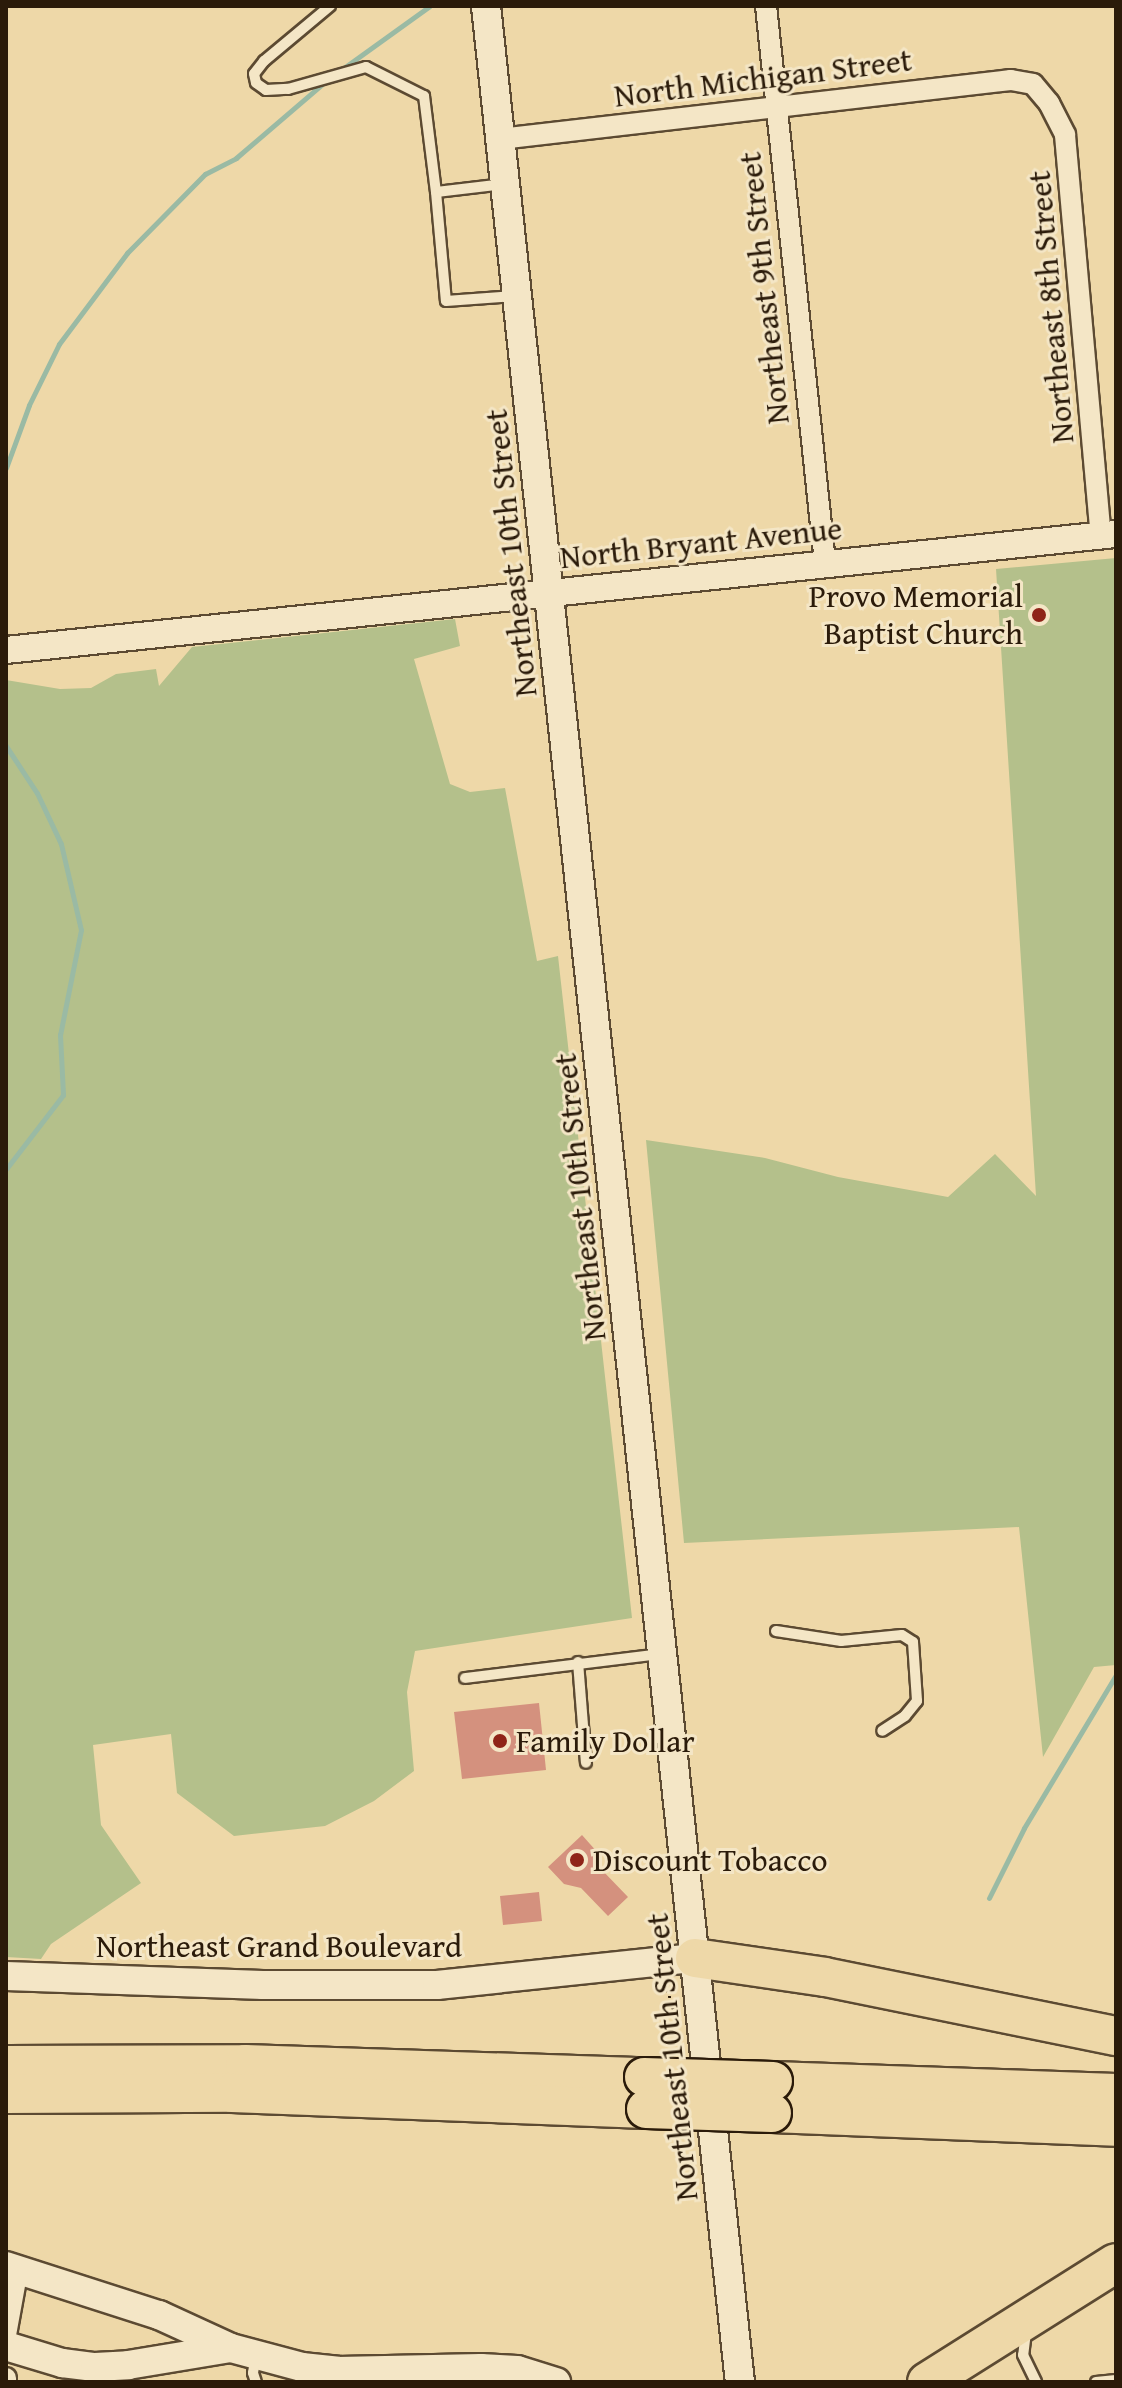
<!DOCTYPE html>
<html>
<head>
<meta charset="utf-8">
<style>
  body { margin:0 }
  #map { position:relative; width:1122px; height:2388px; overflow:hidden; background:#eed8a8; font-family:"Gentium Book Plus",serif }
  div>[style] { position:absolute }
  .green>* { inset:0; background:#b4c08b }
  .stream>* { height:5px; margin:-2.5px; padding:0 2.5px; transform-origin:2.5px; border-radius:2.5px; background:#9abaa4 }
  .building>* { inset:0; background:#d4917e }
  .path>* { height:3px; margin-top:-1.5px; transform-origin:0; background:repeating-linear-gradient(90deg,#2b1b0a 0 2px,transparent 0 6px) }
  .roads { filter:drop-shadow(2px 0 #5c4a32) drop-shadow(-2px 0 #5c4a32) drop-shadow(0 2px #5c4a32) drop-shadow(0 -2px #5c4a32) }
  .service>* { height:10px; margin:-5px; padding:0 5px; transform-origin:5px; border-radius:5px; background:#f4e6c6 }
  .minor>* { height:20px; margin:-10px; padding:0 10px; transform-origin:10px; border-radius:10px; background:#f4e6c6 }
  .tertiary>* { height:26px; margin:-13px; padding:0 13px; transform-origin:13px; border-radius:13px; background:#f4e6c6 }
  .secondary>* { height:28px; margin:-14px; padding:0 14px; transform-origin:14px; border-radius:14px; background:#f4e6c6 }
  .motorway>* { height:38px; margin:-19px; padding:0 19px; transform-origin:19px; border-radius:19px; background:#eed8a8 }
  .bridges { filter:drop-shadow(2px 0 #2b1b0a) drop-shadow(-2px 0 #2b1b0a) drop-shadow(0 2px #2b1b0a) drop-shadow(0 -2px #2b1b0a) }
  .motorway-bridge>* { height:38px; margin:-19px; padding:0 19px; transform-origin:19px; border-radius:19px; background:#eed8a8 }
  .dots>* { width:22px; height:22px; translate:-50% -50%; box-sizing:border-box; border:4px solid #f4e6c6; border-radius:50% }
  span { translate:-50% -50%; white-space:nowrap; text-align:center; line-height:1.15; -webkit-text-stroke:6px #f4e6c6; paint-order:stroke }
  .street-label { font-size:32px; color:#2b1b0a }
  .poi-label { font-size:32px; color:#2b1b0a }
  .right { translate:-100% -50%; text-align:right }
  .left { translate:0 -50%; text-align:left }
  .frame { position:absolute; inset:0; border:8px solid #2b1b0a; pointer-events:none }
</style>
</head>
<body>
<div id="map">
  <div class="green">
    <div style="clip-path:polygon(1116px 558px,1116px 1665px,1094px 1667px,1043px 1757px,1019px 1527px,684px 1543px,646px 1140px,765px 1158px,838px 1177px,948px 1197px,995px 1154px,1036px 1196px,996px 569px)"></div>
    <div style="clip-path:polygon(455px 619px,460px 646px,414px 659px,450px 784px,470px 792px,505px 788px,537px 961px,558px 956px,632px 1618px,415px 1651px,407px 1692px,414px 1771px,374px 1801px,325px 1826px,234px 1836px,177px 1793px,171px 1734px,93px 1745px,101px 1825px,141px 1883px,51px 1944px,41px 1959px,6px 1957px,6px 680px,60px 689px,91px 688px,116px 674px,156px 669px,159px 686px,192px 647px)"></div>
  </div>
  <div class="stream">
    <div style="left:338px;top:72px;width:113px;rotate:-35.7deg"></div>
    <div style="left:6px;top:468px;width:67px;rotate:-69.9deg"></div>
    <div style="left:29px;top:405px;width:68px;rotate:-63.8deg"></div>
    <div style="left:59px;top:344px;width:114px;rotate:-53.2deg"></div>
    <div style="left:127px;top:253px;width:111px;rotate:-45.4deg"></div>
    <div style="left:205px;top:174px;width:35px;rotate:-27deg"></div>
    <div style="left:236px;top:158px;width:120px;rotate:-40.6deg"></div>
    <div style="left:6px;top:746px;width:56px;rotate:56.6deg"></div>
    <div style="left:37px;top:793px;width:56px;rotate:64.8deg"></div>
    <div style="left:61px;top:844px;width:88px;rotate:76.9deg"></div>
    <div style="left:81px;top:930px;width:107px;rotate:101.3deg"></div>
    <div style="left:60px;top:1035px;width:60px;rotate:87.1deg"></div>
    <div style="left:63px;top:1095px;width:93px;rotate:127.6deg"></div>
    <div style="left:989px;top:1898px;width:78px;rotate:-63.4deg"></div>
    <div style="left:1024px;top:1828px;width:179px;rotate:-59deg"></div>
  </div>
  <div class="building">
    <div style="clip-path:polygon(539px 1703px,546px 1770px,462px 1779px,454px 1712px)"></div>
    <div style="clip-path:polygon(582px 1835px,598px 1853px,601px 1869px,628px 1897px,608px 1916px,581px 1888px,564px 1884px,548px 1867px)"></div>
    <div style="clip-path:polygon(539px 1892px,542px 1921px,503px 1925px,500px 1896px)"></div>
  </div>
  <div class="path">
    <div style="left:666px;top:1984px;width:41px;rotate:74.2deg"></div>
  </div>
  <div class="roads">
    <div class="service">
      <div style="left:330px;top:6px;width:86px;rotate:140.2deg"></div>
      <div style="left:264px;top:61px;width:16px;rotate:128deg"></div>
      <div style="left:254px;top:74px;width:9px;rotate:77deg"></div>
      <div style="left:256px;top:83px;width:12px;rotate:35deg"></div>
      <div style="left:266px;top:90px;width:22px;rotate:-3deg"></div>
      <div style="left:288px;top:89px;width:81px;rotate:-15.8deg"></div>
      <div style="left:366px;top:67px;width:65px;rotate:26.6deg"></div>
      <div style="left:424px;top:96px;width:97px;rotate:82.9deg"></div>
      <div style="left:504px;top:184px;width:68px;rotate:173.3deg"></div>
      <div style="left:436px;top:192px;width:109px;rotate:84.8deg"></div>
      <div style="left:446px;top:301px;width:69px;rotate:-4.1deg"></div>
      <div style="left:776px;top:1631px;width:66px;rotate:8.7deg"></div>
      <div style="left:841px;top:1641px;width:61px;rotate:-5.6deg"></div>
      <div style="left:902px;top:1635px;width:13px;rotate:32deg"></div>
      <div style="left:913px;top:1642px;width:59px;rotate:86.1deg"></div>
      <div style="left:917px;top:1701px;width:19px;rotate:129deg"></div>
      <div style="left:905px;top:1716px;width:27px;rotate:147deg"></div>
      <div style="left:578px;top:1662px;width:101px;rotate:85.5deg"></div>
      <div style="left:465px;top:1678px;width:197px;rotate:-7deg"></div>
      <div style="left:1026px;top:2332px;width:23px;rotate:97deg"></div>
      <div style="left:1023px;top:2355px;width:30px;rotate:64deg"></div>
      <div style="left:256px;top:2357px;width:16px;rotate:101deg"></div>
      <div style="left:253px;top:2373px;width:9px;rotate:72deg"></div>
      <div style="left:1096px;top:2382px;width:20px;rotate:-6deg"></div>
    </div>
    <div class="minor">
      <div style="left:766px;top:6px;width:560px;rotate:83.95deg"></div>
      <div style="left:500px;top:139px;width:514px;rotate:-6.59deg"></div>
      <div style="left:1011px;top:80px;width:22px;rotate:10deg"></div>
      <div style="left:1033px;top:84px;width:25px;rotate:50deg"></div>
      <div style="left:1049px;top:103px;width:36px;rotate:63deg"></div>
      <div style="left:1065px;top:135px;width:402px;rotate:84.9deg"></div>
      <div style="left:6px;top:2335px;width:67px;rotate:-79.7deg"></div>
      <div style="left:6px;top:2378px;width:4px;rotate:90deg"></div>
    </div>
    <div class="tertiary">
      <div style="left:6px;top:650px;width:1116px;rotate:-5.97deg"></div>
    </div>
    <div class="secondary">
      <div style="left:486px;top:6px;width:2390px;rotate:83.9deg"></div>
      <div style="left:6px;top:1976px;width:257px;rotate:2deg"></div>
      <div style="left:263px;top:1985px;width:174px"></div>
      <div style="left:437px;top:1985px;width:259px;rotate:-6deg"></div>
      <div style="left:6px;top:2266px;width:161px;rotate:17.8deg"></div>
      <div style="left:159px;top:2315px;width:79px;rotate:24.6deg"></div>
      <div style="left:231px;top:2348px;width:73px;rotate:15deg"></div>
      <div style="left:302px;top:2367px;width:36px;rotate:6deg"></div>
      <div style="left:338px;top:2371px;width:143px;rotate:-1.2deg"></div>
      <div style="left:481px;top:2368px;width:36px;rotate:3deg"></div>
      <div style="left:517px;top:2370px;width:41px;rotate:17.1deg"></div>
      <div style="left:6px;top:2346px;width:59px;rotate:16.9deg"></div>
      <div style="left:62px;top:2363px;width:33px;rotate:7deg"></div>
      <div style="left:95px;top:2367px;width:33px;rotate:-3deg"></div>
      <div style="left:128px;top:2365px;width:104px;rotate:-9.4deg"></div>
    </div>
    <div class="motorway">
      <div style="left:695px;top:1958px;width:131px;rotate:8.3deg"></div>
      <div style="left:825px;top:1977px;width:297px;rotate:11.5deg"></div>
      <div style="left:6px;top:2065px;width:239px;rotate:-0.2deg"></div>
      <div style="left:245px;top:2064px;width:399px;rotate:1.9deg"></div>
      <div style="left:773px;top:2081px;width:343px;rotate:2deg"></div>
      <div style="left:6px;top:2094px;width:226px;rotate:-0.3deg"></div>
      <div style="left:232px;top:2093px;width:414px;rotate:2.2deg"></div>
      <div style="left:772px;top:2113px;width:344px;rotate:2.3deg"></div>
      <div style="left:927px;top:2382px;width:223px;rotate:-32.2deg"></div>
    </div>
  </div>
  <div class="bridges">
    <div class="motorway-bridge">
      <div style="left:644px;top:2077px;width:129px;rotate:1.8deg"></div>
      <div style="left:646px;top:2109px;width:126px;rotate:1.8deg"></div>
    </div>
  </div>
  <div class="dots">
    <div style="left:1039px;top:615px;background:#8f2418"></div>
    <div style="left:500px;top:1741px;background:#8f2418"></div>
    <div style="left:577px;top:1860px;background:#8f2418"></div>
  </div>
  <div class="street-label">
    <span style="left:763px;top:78px;rotate:-7deg">North Michigan Street</span>
    <span style="left:764px;top:288px;rotate:-96deg">Northeast 9th Street</span>
    <span style="left:1051px;top:307px;rotate:-95deg">Northeast 8th Street</span>
    <span style="left:701px;top:543px;rotate:-6deg">North Bryant Avenue</span>
    <span style="left:511px;top:553px;rotate:-96deg">Northeast 10th Street</span>
    <span style="left:580px;top:1197px;rotate:-96deg">Northeast 10th Street</span>
    <span style="left:279px;top:1946px">Northeast Grand Boulevard</span>
    <span style="left:672px;top:2057px;rotate:-96deg">Northeast 10th Street</span>
  </div>
  <div class="poi-label">
    <span class="right" style="left:1023px;top:615px">Provo Memorial<br>Baptist Church</span>
    <span class="left" style="left:516px;top:1741px">Family Dollar</span>
    <span class="left" style="left:593px;top:1860px">Discount Tobacco</span>
  </div>
  <div class="frame"></div>
</div>
</body>
</html>
